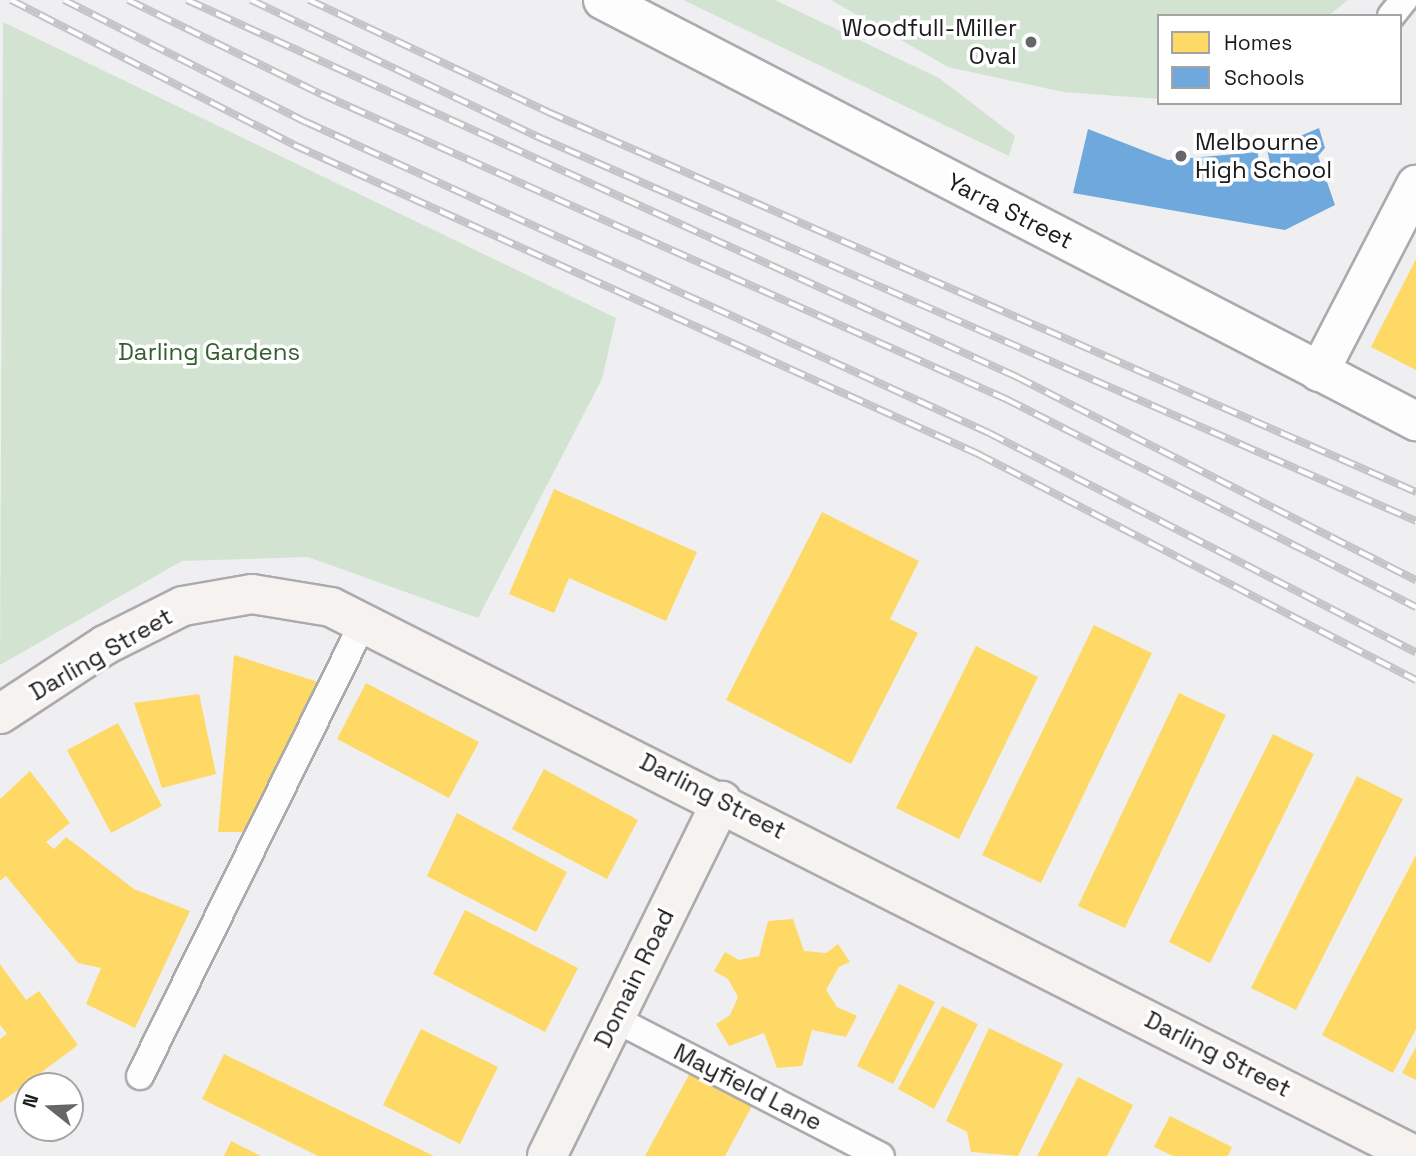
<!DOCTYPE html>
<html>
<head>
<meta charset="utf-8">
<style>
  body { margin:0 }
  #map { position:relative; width:1416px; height:1156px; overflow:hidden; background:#efeff2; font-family:"Space Grotesk",sans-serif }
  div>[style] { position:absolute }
  .green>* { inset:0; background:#d2e4d1 }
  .homes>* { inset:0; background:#ffd966 }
  .schools>* { inset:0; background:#6fa8dc }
  .roads { filter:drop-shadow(2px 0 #ababad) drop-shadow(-2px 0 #ababad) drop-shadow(0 2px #ababad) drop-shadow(0 -2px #ababad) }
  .lane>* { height:26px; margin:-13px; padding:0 13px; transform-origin:13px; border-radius:13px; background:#fdfdfd }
  .street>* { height:38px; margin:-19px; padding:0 19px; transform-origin:19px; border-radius:19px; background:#fdfdfd }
  .secondary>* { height:38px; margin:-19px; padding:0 19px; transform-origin:19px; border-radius:19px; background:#f5f2ef }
  .rail>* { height:8px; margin-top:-4px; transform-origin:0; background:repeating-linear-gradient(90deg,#fff 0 16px,#c4c4c6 0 32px); box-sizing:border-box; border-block:2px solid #c4c4c6 }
  .dots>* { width:19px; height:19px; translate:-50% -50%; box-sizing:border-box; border:4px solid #fff; border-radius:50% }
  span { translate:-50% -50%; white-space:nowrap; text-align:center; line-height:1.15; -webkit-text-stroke:7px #fff; paint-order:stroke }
  .poi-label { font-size:24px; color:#1c1c1e }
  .right { translate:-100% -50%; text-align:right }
  .left { translate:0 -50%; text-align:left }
  .street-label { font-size:24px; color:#1c1c1e }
  .park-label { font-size:24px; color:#335e2d }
  .legend { position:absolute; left:1157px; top:14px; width:245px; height:91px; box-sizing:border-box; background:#fff; border:2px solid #a4a4a5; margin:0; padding:9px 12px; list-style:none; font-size:21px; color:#1c1c1e }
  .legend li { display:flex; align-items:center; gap:14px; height:35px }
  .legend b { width:35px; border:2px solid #a4a4a5 }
  .north { position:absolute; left:14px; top:1072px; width:70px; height:70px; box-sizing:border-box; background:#fff; border:2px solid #a4a4a5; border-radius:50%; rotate:288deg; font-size:19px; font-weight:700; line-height:28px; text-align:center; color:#1c1c1e }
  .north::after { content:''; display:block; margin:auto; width:24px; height:32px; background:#666668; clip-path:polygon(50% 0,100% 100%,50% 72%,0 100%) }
</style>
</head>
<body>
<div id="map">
  <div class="green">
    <div style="clip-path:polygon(683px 0,775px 0,939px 78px,1015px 136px,1009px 156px)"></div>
    <div style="clip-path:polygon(831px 0,1348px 0,1328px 16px,1159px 16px,1159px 99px,1063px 92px,948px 67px)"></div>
    <div style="clip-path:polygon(3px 22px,616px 318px,602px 379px,478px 618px,308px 557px,182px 561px,0 665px)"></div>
  </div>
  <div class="homes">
    <div style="clip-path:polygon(1416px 259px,1416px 370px,1371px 347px)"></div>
    <div style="clip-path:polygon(554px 489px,697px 552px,666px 621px,569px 578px,554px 613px,509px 594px)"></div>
    <div style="clip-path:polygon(822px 512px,919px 561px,890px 619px,918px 633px,851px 764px,726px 700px)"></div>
    <div style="clip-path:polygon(1094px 625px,1152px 653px,1041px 883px,982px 855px)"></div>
    <div style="clip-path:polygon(976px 646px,1038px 677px,959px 839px,896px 808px)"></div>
    <div style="clip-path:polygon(234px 655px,321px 683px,256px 832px,218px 832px)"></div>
    <div style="clip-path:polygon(366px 683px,479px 742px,449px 798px,337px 739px)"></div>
    <div style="clip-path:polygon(1179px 693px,1226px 715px,1125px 928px,1078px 906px)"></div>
    <div style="clip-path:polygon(199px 694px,216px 774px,162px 788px,134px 703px)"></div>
    <div style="clip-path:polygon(118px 723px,162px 806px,111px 833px,67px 750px)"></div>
    <div style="clip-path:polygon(1273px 734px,1314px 754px,1210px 963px,1169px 942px)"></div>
    <div style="clip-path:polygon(544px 769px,638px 820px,607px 879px,512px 829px)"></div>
    <div style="clip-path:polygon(30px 771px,70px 823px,46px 842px,54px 849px,66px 837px,134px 889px,190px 911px,135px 1028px,86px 1004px,101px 968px,78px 963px,6px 876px,0 881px,0 799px)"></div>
    <div style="clip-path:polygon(1357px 776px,1403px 799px,1296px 1010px,1251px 988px)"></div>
    <div style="clip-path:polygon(457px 813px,567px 872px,536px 932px,427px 876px)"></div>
    <div style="clip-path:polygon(1416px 855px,1416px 1029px,1393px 1073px,1322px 1035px)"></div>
    <div style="clip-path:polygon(465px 910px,578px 968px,545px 1032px,433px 974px)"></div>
    <div style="clip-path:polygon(793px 919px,804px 951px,826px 953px,838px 944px,850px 962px,839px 967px,826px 990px,837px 1007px,857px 1016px,846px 1037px,812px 1030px,802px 1066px,777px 1068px,764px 1033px,729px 1046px,716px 1024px,730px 1015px,738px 997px,728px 979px,714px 971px,725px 952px,739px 960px,759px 956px,768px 921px)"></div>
    <div style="clip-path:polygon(0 964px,26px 1000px,39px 991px,78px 1045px,0 1103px,0 1039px,7px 1034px,0 1025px)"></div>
    <div style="clip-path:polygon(899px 984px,935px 1002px,893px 1084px,857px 1066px)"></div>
    <div style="clip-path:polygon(942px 1006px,978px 1024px,934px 1109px,898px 1089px)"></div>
    <div style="clip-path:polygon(989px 1028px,1063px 1064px,1018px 1156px,971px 1152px,967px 1132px,946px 1121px)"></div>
    <div style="clip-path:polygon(421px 1029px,498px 1067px,460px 1144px,383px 1105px)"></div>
    <div style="clip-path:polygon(1416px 1047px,1416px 1080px,1402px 1073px)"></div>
    <div style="clip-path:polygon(224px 1054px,434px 1156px,318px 1156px,202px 1099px)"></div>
    <div style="clip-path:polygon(690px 1073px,752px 1106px,725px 1156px,645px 1156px)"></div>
    <div style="clip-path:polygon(1078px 1077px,1133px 1105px,1107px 1156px,1037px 1156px)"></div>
    <div style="clip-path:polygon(1170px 1116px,1232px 1147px,1228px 1156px,1173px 1156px,1154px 1147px)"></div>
    <div style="clip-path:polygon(231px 1141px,261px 1156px,224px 1156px)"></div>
  </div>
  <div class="schools">
    <div style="clip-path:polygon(1319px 128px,1325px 148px,1318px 156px,1335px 205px,1285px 230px,1073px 193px,1088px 129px,1168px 160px,1258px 152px,1259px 179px,1273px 175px,1267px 150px)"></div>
  </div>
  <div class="roads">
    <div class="lane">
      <div style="left:1391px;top:16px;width:21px;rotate:-51deg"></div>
      <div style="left:615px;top:1019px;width:299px;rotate:27.3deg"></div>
      <div style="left:140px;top:1076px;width:507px;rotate:-63.79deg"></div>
    </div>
    <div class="street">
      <div style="left:603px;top:0;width:916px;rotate:27.38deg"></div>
      <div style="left:1319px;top:372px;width:211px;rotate:-62.6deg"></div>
    </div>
    <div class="secondary">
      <div style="left:0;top:714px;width:126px;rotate:-33.3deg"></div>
      <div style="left:105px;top:645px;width:87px;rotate:-26.6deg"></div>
      <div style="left:183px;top:606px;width:70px;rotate:-9.9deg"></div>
      <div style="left:252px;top:594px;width:80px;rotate:9.3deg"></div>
      <div style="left:331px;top:607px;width:1216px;rotate:26.84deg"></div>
      <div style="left:547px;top:1156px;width:396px;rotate:-63.8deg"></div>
    </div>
  </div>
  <div class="rail">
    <div style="left:11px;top:0;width:318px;rotate:27.1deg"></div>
    <div style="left:294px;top:145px;width:751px;rotate:24.31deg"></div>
    <div style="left:978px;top:454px;width:493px;rotate:27.3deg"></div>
    <div style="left:64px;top:0;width:271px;rotate:26.8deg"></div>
    <div style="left:306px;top:122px;width:750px;rotate:24.48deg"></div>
    <div style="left:989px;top:433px;width:480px;rotate:27.2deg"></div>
    <div style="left:128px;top:0;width:215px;rotate:26deg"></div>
    <div style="left:321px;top:94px;width:750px;rotate:24deg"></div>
    <div style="left:1006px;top:399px;width:460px;rotate:26.9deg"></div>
    <div style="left:187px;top:0;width:912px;rotate:24.43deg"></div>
    <div style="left:1017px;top:377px;width:448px;rotate:27deg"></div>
    <div style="left:251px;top:0;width:316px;rotate:25.5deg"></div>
    <div style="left:536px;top:136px;width:961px;rotate:23.63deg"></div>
    <div style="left:309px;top:0;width:264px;rotate:25.1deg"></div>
    <div style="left:548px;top:112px;width:948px;rotate:23.64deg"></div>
  </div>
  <div class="dots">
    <div style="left:1031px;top:42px;background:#666668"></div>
    <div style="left:1181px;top:156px;background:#666668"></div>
  </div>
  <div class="poi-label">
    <span class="right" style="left:1017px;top:42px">Woodfull-Miller<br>Oval</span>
    <span class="left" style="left:1195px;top:156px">Melbourne<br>High School</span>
  </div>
  <div class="street-label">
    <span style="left:1010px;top:211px;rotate:27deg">Yarra Street</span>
    <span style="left:101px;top:654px;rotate:-30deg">Darling Street</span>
    <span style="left:713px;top:796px;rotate:27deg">Darling Street</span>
    <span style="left:634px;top:978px;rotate:-64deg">Domain Road</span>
    <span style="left:1218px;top:1054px;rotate:27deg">Darling Street</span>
    <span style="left:748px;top:1087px;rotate:27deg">Mayfield Lane</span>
  </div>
  <div class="park-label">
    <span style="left:209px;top:352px">Darling Gardens</span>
  </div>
  <ul class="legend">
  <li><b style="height:19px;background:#ffd966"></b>Homes</li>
  <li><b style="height:19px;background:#6fa8dc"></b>Schools</li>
  </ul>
  <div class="north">N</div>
</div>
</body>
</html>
